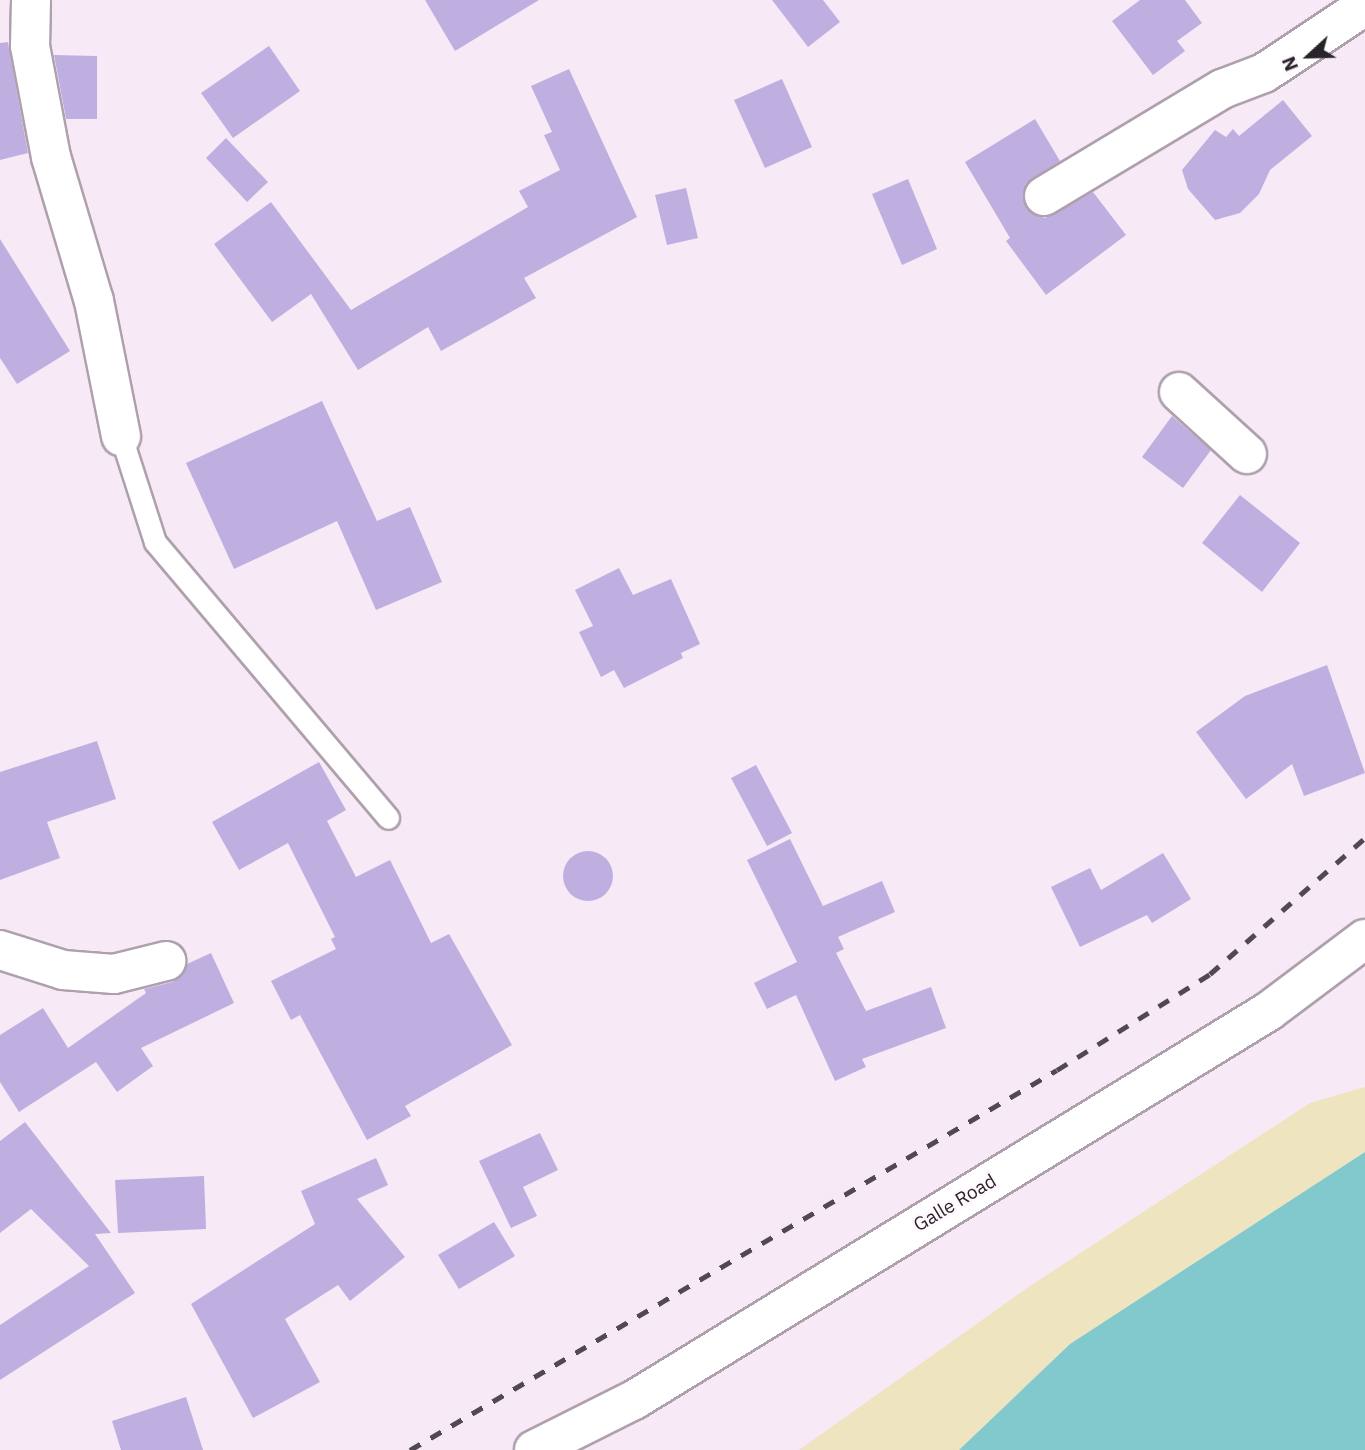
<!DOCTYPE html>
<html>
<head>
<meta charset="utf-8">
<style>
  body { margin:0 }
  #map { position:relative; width:1365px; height:1450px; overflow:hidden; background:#f7e9f6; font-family:"IBM Plex Sans",sans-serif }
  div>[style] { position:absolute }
  .sand>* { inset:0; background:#eee4bf }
  .water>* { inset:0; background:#81c9cd }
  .building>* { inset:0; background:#bfafe1 }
  .round { border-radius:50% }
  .roads { filter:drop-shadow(2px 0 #aea0ad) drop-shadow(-2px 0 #aea0ad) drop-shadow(0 2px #aea0ad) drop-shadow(0 -2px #aea0ad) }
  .service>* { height:21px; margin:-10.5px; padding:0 10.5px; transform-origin:10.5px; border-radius:10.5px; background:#fff }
  .minor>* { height:38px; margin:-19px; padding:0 19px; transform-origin:19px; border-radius:19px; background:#fff }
  .trunk>* { height:38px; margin:-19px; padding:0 19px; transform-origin:19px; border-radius:19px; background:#fff }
  .rail>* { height:5px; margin-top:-2.5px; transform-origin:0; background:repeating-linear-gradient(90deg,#504950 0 12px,transparent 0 24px) }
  span { translate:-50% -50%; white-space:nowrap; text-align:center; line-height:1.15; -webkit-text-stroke:6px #fff9ff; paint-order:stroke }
  .street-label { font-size:19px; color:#292429 }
  .north { position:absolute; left:1274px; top:21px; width:70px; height:70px; -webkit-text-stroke:5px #fff9ff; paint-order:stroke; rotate:248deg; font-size:19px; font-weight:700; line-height:28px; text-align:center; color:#292429 }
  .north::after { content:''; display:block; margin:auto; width:24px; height:32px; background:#292429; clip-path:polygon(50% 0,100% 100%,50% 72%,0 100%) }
</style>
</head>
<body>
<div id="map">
  <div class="sand">
    <div style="clip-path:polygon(1365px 1087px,1365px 1152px,1070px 1344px,959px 1450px,799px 1450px,1027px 1288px,1310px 1103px)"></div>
  </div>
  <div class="water">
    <div style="clip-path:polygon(1365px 1152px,1365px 1450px,959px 1450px,1070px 1344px)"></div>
  </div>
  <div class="building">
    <div style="clip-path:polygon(425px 0,539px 0,455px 51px)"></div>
    <div style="clip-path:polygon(772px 0,823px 0,840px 22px,808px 47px)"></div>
    <div style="clip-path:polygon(1140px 0,1185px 0,1202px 23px,1177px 41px,1185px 51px,1153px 75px,1112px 21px)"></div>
    <div style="clip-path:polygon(8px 42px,28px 153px,0 160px,0 43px)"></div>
    <div style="clip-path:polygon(269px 46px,300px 91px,233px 138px,201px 93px)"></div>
    <div style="clip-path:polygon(54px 55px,97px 56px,97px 119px,66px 119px)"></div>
    <div style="clip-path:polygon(569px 69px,637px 217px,524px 278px,536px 298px,441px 351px,428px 327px,358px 370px,311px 294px,272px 322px,214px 244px,271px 202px,351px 310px,528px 207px,519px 191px,560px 170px,544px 135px,552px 132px,531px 86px)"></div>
    <div style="clip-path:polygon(782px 79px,812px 147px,765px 168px,734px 100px)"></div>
    <div style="clip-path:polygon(1283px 100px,1312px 136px,1270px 170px,1259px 194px,1240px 213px,1215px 220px,1188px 189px,1182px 170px,1215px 130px,1226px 137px,1233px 129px,1239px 136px)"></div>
    <div style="clip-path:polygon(1035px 119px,1060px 161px,1025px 185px,1026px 208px,1045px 218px,1093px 192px,1126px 235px,1046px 295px,1006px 241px,1010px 238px,965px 162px)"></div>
    <div style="clip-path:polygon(226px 138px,268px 182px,247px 202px,206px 158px)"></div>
    <div style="clip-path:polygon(908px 179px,937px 249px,902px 265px,872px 194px)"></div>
    <div style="clip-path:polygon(686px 188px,698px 238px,667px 245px,655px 195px)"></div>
    <div style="clip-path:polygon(0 239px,70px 351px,17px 384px,0 358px)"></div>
    <div style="clip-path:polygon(322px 401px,377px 521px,410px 507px,442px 582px,376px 610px,337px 521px,234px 569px,186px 463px)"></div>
    <div style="clip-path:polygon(1172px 416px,1211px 450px,1183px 488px,1142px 457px)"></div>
    <div style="clip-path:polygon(1240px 495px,1300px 543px,1262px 592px,1202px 543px)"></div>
    <div style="clip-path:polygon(619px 568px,633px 595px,671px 579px,700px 644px,681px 653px,683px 658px,624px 688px,614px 670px,601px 677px,579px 632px,593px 626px,575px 590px)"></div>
    <div style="clip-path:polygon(1327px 665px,1365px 773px,1304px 796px,1292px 764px,1246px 799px,1196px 732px,1245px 696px)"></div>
    <div style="clip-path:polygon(97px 741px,116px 799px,47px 822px,60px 858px,0 880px,0 772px)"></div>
    <div style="clip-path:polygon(319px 762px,346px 810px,327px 821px,356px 877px,390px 860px,431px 943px,449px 934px,512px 1045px,405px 1106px,411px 1116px,367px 1140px,300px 1015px,291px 1020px,271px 981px,336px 949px,331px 939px,335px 937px,288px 843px,239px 870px,212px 822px)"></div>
    <div style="clip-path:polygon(756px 765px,792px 833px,767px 846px,731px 778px)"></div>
    <div style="clip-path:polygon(790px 839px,823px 906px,882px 881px,895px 912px,838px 937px,844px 949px,836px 953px,866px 1011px,931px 987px,946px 1028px,862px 1059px,866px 1067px,835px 1081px,796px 995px,767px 1009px,754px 983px,797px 962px,747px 860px)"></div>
    <div class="round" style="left:563px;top:851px;width:50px;height:50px"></div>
    <div style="clip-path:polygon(1163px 853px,1191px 899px,1152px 923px,1147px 915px,1080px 947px,1051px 887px,1090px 868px,1101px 890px)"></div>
    <div style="clip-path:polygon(211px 953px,234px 1003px,141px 1048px,153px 1066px,117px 1092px,96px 1062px,19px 1112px,0 1082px,0 1035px,43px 1008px,68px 1048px,146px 993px,144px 989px,172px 982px,182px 976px,187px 964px)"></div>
    <div style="clip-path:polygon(25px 1122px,111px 1233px,95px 1234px,135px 1293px,0 1380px,0 1325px,89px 1266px,31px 1209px,0 1233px,0 1141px)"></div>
    <div style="clip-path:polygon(540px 1133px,558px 1170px,523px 1187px,537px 1216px,511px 1228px,479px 1161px)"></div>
    <div style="clip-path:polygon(376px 1158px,388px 1185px,357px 1199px,405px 1257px,350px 1301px,338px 1285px,285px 1319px,320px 1382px,253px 1418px,191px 1304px,315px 1224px,301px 1191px)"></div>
    <div style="clip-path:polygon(204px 1176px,206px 1229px,118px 1233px,115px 1180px)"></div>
    <div style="clip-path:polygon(494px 1222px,515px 1256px,459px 1289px,438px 1255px)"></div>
    <div style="clip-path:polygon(186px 1397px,203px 1450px,121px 1450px,112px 1421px)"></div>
  </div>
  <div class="roads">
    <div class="service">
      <div style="left:121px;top:436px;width:111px;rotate:72.2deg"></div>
      <div style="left:155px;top:542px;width:361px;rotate:49.8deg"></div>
    </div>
    <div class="minor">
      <div style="left:31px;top:0;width:46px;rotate:91.2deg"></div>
      <div style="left:30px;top:46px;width:113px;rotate:79.3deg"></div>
      <div style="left:51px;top:157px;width:150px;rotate:73.4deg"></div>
      <div style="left:94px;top:301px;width:138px;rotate:78.7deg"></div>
      <div style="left:1044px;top:196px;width:208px;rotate:-31deg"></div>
      <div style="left:1222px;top:89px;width:45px;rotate:-20.9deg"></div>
      <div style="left:1264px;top:73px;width:121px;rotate:-33.6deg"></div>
      <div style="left:1179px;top:392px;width:92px;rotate:42.4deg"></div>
      <div style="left:0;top:950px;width:66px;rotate:17.6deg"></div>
      <div style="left:63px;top:970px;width:51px;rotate:4.5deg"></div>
      <div style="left:114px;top:974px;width:54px;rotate:-14deg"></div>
    </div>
    <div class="trunk">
      <div style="left:534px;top:1450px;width:112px;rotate:-26.6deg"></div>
      <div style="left:634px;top:1400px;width:745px;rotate:-31.49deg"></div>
      <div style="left:1269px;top:1011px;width:120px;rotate:-36.9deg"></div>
    </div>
  </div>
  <div class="rail">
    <div style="left:410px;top:1450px;width:750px;rotate:-30.43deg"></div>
    <div style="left:1057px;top:1070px;width:181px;rotate:-32.1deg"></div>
    <div style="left:1210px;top:974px;width:206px;rotate:-41.3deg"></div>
  </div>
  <div class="street-label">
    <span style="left:955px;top:1203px;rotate:-31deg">Galle Road</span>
  </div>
  <div class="north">N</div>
</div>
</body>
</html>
